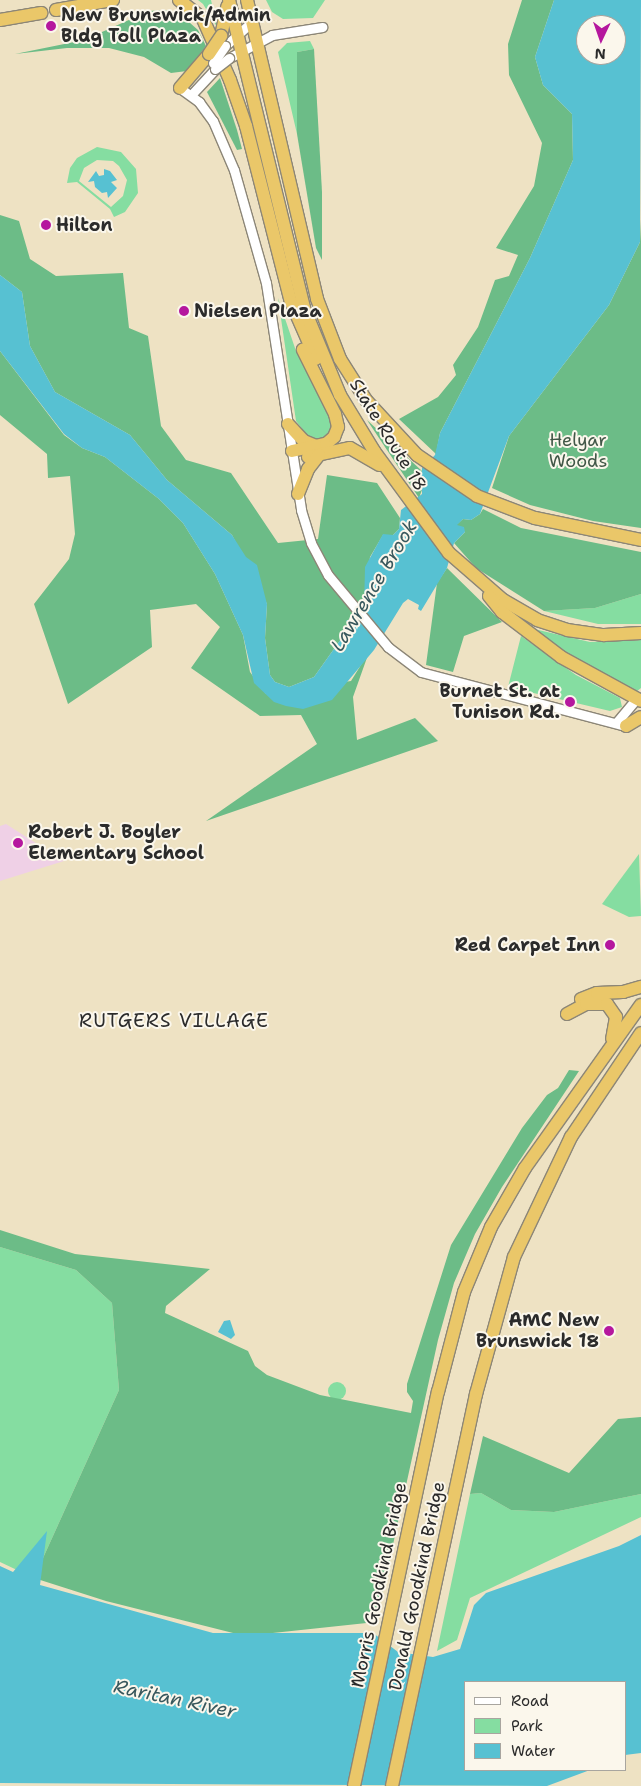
<!DOCTYPE html>
<html>
<head>
<meta charset="utf-8">
<style>
  body { margin:0 }
  #map { position:relative; width:641px; height:1786px; overflow:hidden; background:#eee2c3; font-family:"Shantell Sans",sans-serif }
  div>[style] { position:absolute }
  .built>* { inset:0; background:#efd0e6 }
  .green>* { inset:0; background:#85dda1 }
  .round { border-radius:50% }
  .forest>* { inset:0; background:#6cbc87 }
  .water>* { inset:0; background:#57c1d2 }
  .roads { filter:drop-shadow(1px 0 #8c8677) drop-shadow(-1px 0 #8c8677) drop-shadow(0 1px #8c8677) drop-shadow(0 -1px #8c8677) }
  .minor>* { height:9px; margin:-4.5px; padding:0 4.5px; transform-origin:4.5px; border-radius:4.5px; background:#fff }
  .highway>* { height:12px; margin:-6px; padding:0 6px; transform-origin:6px; border-radius:6px; background:#eac769 }
  .bridges { filter:drop-shadow(1px 0 #8c8677) drop-shadow(-1px 0 #8c8677) drop-shadow(0 1px #8c8677) drop-shadow(0 -1px #8c8677) }
  .minor-bridge>* { height:9px; margin:-4.5px; padding:0 4.5px; transform-origin:4.5px; border-radius:4.5px; background:#fff }
  .highway-bridge>* { height:12px; margin:-6px; padding:0 6px; transform-origin:6px; border-radius:6px; background:#eac769 }
  .dots>* { width:14px; height:14px; translate:-50% -50%; box-sizing:border-box; border:2px solid #fbf7ec; border-radius:50% }
  span { translate:-50% -50%; white-space:nowrap; text-align:center; line-height:1.15; -webkit-text-stroke:4px #fbf7ec; paint-order:stroke }
  .poi-label { font-size:18px; color:#2b2b2b; font-weight:700 }
  .left { translate:0 -50%; text-align:left }
  .right { translate:-100% -50%; text-align:right }
  .street-label { font-size:18px; color:#2b2b2b }
  .park-label { font-size:18px; color:#425848 }
  .water-label { font-size:19px; color:#38585d; font-style:italic }
  .neighbourhood-label { font-size:19px; color:#2b2b2b; letter-spacing:1px }
  .legend { position:absolute; left:464px; top:1681px; width:162px; height:90px; box-sizing:border-box; background:#fbf7ec; border:1px solid #a8a59f; margin:0; padding:6px 9px; list-style:none; font-size:15px; color:#2b2b2b }
  .legend li { display:flex; align-items:center; gap:10px; height:25px }
  .legend b { width:25px; border:1px solid #a8a59f }
  .north { position:absolute; left:576px; top:15px; width:50px; height:50px; box-sizing:border-box; background:#fbf7ec; border:1px solid #a8a59f; border-radius:50%; rotate:183deg; font-size:14px; font-weight:700; line-height:20px; text-align:center; color:#2b2b2b }
  .north::after { content:''; display:block; margin:auto; width:18px; height:22px; background:#b5179e; clip-path:polygon(50% 0,100% 100%,50% 72%,0 100%) }
</style>
</head>
<body>
<div id="map">
  <div class="built">
    <div style="clip-path:polygon(6px 824px,64px 861px,0 881px,0 826px)"></div>
  </div>
  <div class="green">
    <div style="clip-path:polygon(198px 0,211px 0,217px 27px,203px 4px)"></div>
    <div style="clip-path:polygon(266px 0,325px 0,313px 18px,283px 19px,272px 12px)"></div>
    <div style="clip-path:polygon(310px 41px,314px 49px,297px 52px,297px 134px,278px 52px,287px 43px)"></div>
    <div style="clip-path:polygon(evenodd,97px 147px,121px 152px,136px 169px,138px 193px,125px 212px,114px 217px,110px 209px,77px 182px,67px 183px,70px 168px,77px 158px,97px 147px,97px 160px,113px 161px,119px 166px,127px 180px,123px 196px,111px 207px,79px 181px,84px 168px,97px 160px)"></div>
    <div style="clip-path:polygon(278px 298px,296px 351px,332px 421px,329px 435px,317px 440px,306px 434px,296px 421px)"></div>
    <div style="clip-path:polygon(641px 594px,641px 624px,598px 624px,544px 611px,595px 608px)"></div>
    <div style="clip-path:polygon(534px 629px,590px 642px,641px 640px,641px 688px,636px 692px,584px 666px)"></div>
    <div style="clip-path:polygon(521px 636px,576px 675px,620px 698px,622px 707px,610px 711px,508px 687px)"></div>
    <div style="clip-path:polygon(639px 854px,641px 916px,629px 917px,602px 904px)"></div>
    <div style="clip-path:polygon(0 1247px,76px 1270px,112px 1303px,119px 1390px,34px 1578px,0 1562px)"></div>
    <div class="round" style="left:328px;top:1382px;width:18px;height:18px"></div>
    <div style="clip-path:polygon(481px 1493px,511px 1510px,554px 1512px,641px 1494px,641px 1517px,470px 1598px,457px 1640px,437px 1651px,470px 1494px)"></div>
  </div>
  <div class="forest">
    <div style="clip-path:polygon(522px 0,554px 0,535px 57px,543px 85px,572px 114px,573px 160px,530px 258px,440px 433px,436px 454px,399px 419px,438px 397px,456px 375px,453px 365px,478px 327px,495px 280px,509px 276px,518px 255px,496px 248px,534px 186px,542px 143px,509px 75px,508px 44px)"></div>
    <div style="clip-path:polygon(165px 10px,181px 15px,198px 30px,206px 46px,187px 71px,171px 73px,144px 57px,109px 48px,67px 48px,15px 54px,84px 40px,149px 11px)"></div>
    <div style="clip-path:polygon(314px 49px,322px 192px,322px 260px,316px 248px,297px 134px,297px 52px)"></div>
    <div style="clip-path:polygon(220px 78px,237px 130px,242px 149px,237px 150px,207px 92px)"></div>
    <div style="clip-path:polygon(0 215px,19px 221px,30px 259px,56px 276px,123px 273px,129px 328px,148px 336px,161px 426px,186px 460px,231px 473px,278px 543px,318px 539px,327px 475px,377px 483px,400px 518px,399px 529px,393px 535px,383px 535px,370px 557px,364px 609px,355px 620px,347px 621px,351px 625px,314px 677px,289px 687px,275px 682px,270px 675px,265px 638px,267px 604px,232px 535px,167px 480px,130px 435px,55px 392px,30px 346px,22px 292px,0 275px)"></div>
    <div style="clip-path:polygon(641px 219px,641px 528px,593px 521px,530px 505px,492px 488px,509px 436px,609px 305px,640px 242px)"></div>
    <div style="clip-path:polygon(0 351px,64px 435px,82px 448px,105px 457px,159px 499px,183px 523px,215px 574px,243px 635px,250px 672px,266px 694px,351px 681px,369px 652px,353px 697px,357px 740px,415px 718px,438px 741px,206px 821px,317px 744px,301px 715px,260px 716px,191px 668px,220px 627px,196px 604px,150px 610px,152px 647px,68px 704px,34px 604px,69px 559px,75px 534px,70px 476px,48px 478px,47px 454px,0 415px)"></div>
    <div style="clip-path:polygon(367px 420px,422px 471px,423px 487px,419px 498px)"></div>
    <div style="clip-path:polygon(483px 509px,521px 528px,641px 552px,641px 594px,595px 608px,544px 611px,476px 568px,454px 543px,465px 532px,456px 525px,463px 519px,471px 520px,480px 514px)"></div>
    <div style="clip-path:polygon(447px 568px,502px 622px,464px 636px,453px 672px,426px 665px,437px 583px)"></div>
    <div style="clip-path:polygon(569px 1070px,579px 1071px,502px 1187px,475px 1234px,454px 1283px,438px 1340px,376px 1622px,245px 1636px,106px 1601px,34px 1578px,119px 1390px,112px 1303px,76px 1270px,0 1247px,0 1230px,75px 1254px,210px 1269px,166px 1306px,165px 1313px,248px 1351px,255px 1366px,267px 1375px,320px 1395px,411px 1413px,413px 1401px,407px 1392px,407px 1384px,451px 1245px,522px 1128px,547px 1095px,558px 1088px)"></div>
    <div style="clip-path:polygon(641px 1417px,641px 1494px,554px 1512px,511px 1510px,481px 1493px,470px 1494px,483px 1436px,569px 1473px,618px 1419px)"></div>
  </div>
  <div class="water">
    <div style="clip-path:polygon(evenodd,554px 0,641px 0,640px 242px,609px 305px,509px 436px,480px 514px,471px 520px,463px 519px,457px 525px,464px 527px,465px 532px,454px 543px,447px 568px,421px 611px,418px 609px,419px 605px,408px 599px,403px 603px,374px 650px,332px 700px,303px 709px,286px 706px,274px 702px,254px 683px,243px 635px,215px 574px,183px 523px,159px 499px,105px 457px,82px 448px,64px 434px,0 351px,0 275px,22px 292px,30px 346px,55px 392px,130px 435px,167px 480px,232px 535px,246px 557px,257px 565px,267px 604px,265px 638px,270px 675px,275px 682px,289px 687px,314px 677px,351px 625px,346px 620px,355px 620px,364px 610px,365px 567px,383px 534px,393px 535px,399px 529px,401px 510px,422px 494px,422px 468px,435px 455px,440px 433px,530px 258px,573px 160px,572px 114px,543px 85px,535px 57px,554px 0,586px 25px,616px 25px,616px 55px,586px 55px,586px 25px)"></div>
    <div style="clip-path:polygon(104px 169px,110px 171px,117px 180px,111px 182px,117px 188px,108px 198px,107px 192px,102px 193px,95px 187px,94px 181px,88px 182px,96px 171px,99px 176px,104px 175px)"></div>
    <div style="clip-path:polygon(230px 1320px,235px 1335px,231px 1339px,218px 1332px,224px 1321px)"></div>
    <div style="clip-path:polygon(47px 1531px,40px 1585px,213px 1633px,373px 1633px,398px 1652px,433px 1657px,460px 1649px,474px 1605px,486px 1593px,619px 1546px,641px 1535px,641px 1753px,625px 1755px,625px 1682px,465px 1682px,465px 1770px,590px 1770px,547px 1786px,0 1783px,0 1566px,13px 1572px)"></div>
  </div>
  <div class="roads">
    <div class="minor">
      <div style="left:225px;top:46px;width:38px;rotate:-42deg"></div>
      <div style="left:229px;top:58px;width:49px;rotate:-28.1deg"></div>
      <div style="left:272px;top:35px;width:51px;rotate:-9.1deg"></div>
      <div style="left:180px;top:88px;width:24px;rotate:36deg"></div>
      <div style="left:199px;top:102px;width:24px;rotate:54deg"></div>
      <div style="left:213px;top:121px;width:53px;rotate:66.8deg"></div>
      <div style="left:234px;top:170px;width:117px;rotate:74.2deg"></div>
      <div style="left:266px;top:283px;width:230px;rotate:81.2deg"></div>
      <div style="left:301px;top:510px;width:34px;rotate:73deg"></div>
      <div style="left:311px;top:543px;width:36px;rotate:62deg"></div>
      <div style="left:328px;top:575px;width:94px;rotate:50.2deg"></div>
      <div style="left:388px;top:647px;width:41px;rotate:37.1deg"></div>
      <div style="left:421px;top:672px;width:212px;rotate:14.8deg"></div>
      <div style="left:191px;top:95px;width:35px;rotate:-47deg"></div>
      <div style="left:616px;top:723px;width:31px;rotate:-50deg"></div>
    </div>
    <div class="highway">
      <div style="left:179px;top:0;width:31px;rotate:38deg"></div>
      <div style="left:203px;top:19px;width:67px;rotate:66.1deg"></div>
      <div style="left:230px;top:80px;width:49px;rotate:70.8deg"></div>
      <div style="left:246px;top:126px;width:182px;rotate:75.7deg"></div>
      <div style="left:291px;top:302px;width:62px;rotate:66.3deg"></div>
      <div style="left:229px;top:0;width:317px;rotate:76.3deg"></div>
      <div style="left:304px;top:308px;width:94px;rotate:67.5deg"></div>
      <div style="left:340px;top:395px;width:66px;rotate:58.7deg"></div>
      <div style="left:374px;top:451px;width:127px;rotate:53.7deg"></div>
      <div style="left:449px;top:553px;width:72px;rotate:41deg"></div>
      <div style="left:503px;top:600px;width:39px;rotate:30deg"></div>
      <div style="left:537px;top:620px;width:32px;rotate:18deg"></div>
      <div style="left:567px;top:630px;width:37px;rotate:8deg"></div>
      <div style="left:604px;top:635px;width:37px;rotate:-3deg"></div>
      <div style="left:247px;top:0;width:307px;rotate:76.8deg"></div>
      <div style="left:317px;top:299px;width:64px;rotate:69deg"></div>
      <div style="left:340px;top:359px;width:49px;rotate:57.6deg"></div>
      <div style="left:366px;top:400px;width:75px;rotate:47.2deg"></div>
      <div style="left:417px;top:455px;width:73px;rotate:34.3deg"></div>
      <div style="left:477px;top:496px;width:62px;rotate:20.8deg"></div>
      <div style="left:535px;top:518px;width:108px;rotate:11.7deg"></div>
      <div style="left:56px;top:10px;width:58px;rotate:-10deg"></div>
      <div style="left:0;top:20px;width:42px;rotate:-9.7deg"></div>
      <div style="left:221px;top:36px;width:30px;rotate:-78deg"></div>
      <div style="left:180px;top:88px;width:45px;rotate:-49.5deg"></div>
      <div style="left:288px;top:424px;width:23px;rotate:47deg"></div>
      <div style="left:304px;top:441px;width:15px;rotate:23deg"></div>
      <div style="left:292px;top:451px;width:35px;rotate:-12deg"></div>
      <div style="left:326px;top:444px;width:11px;rotate:-41deg"></div>
      <div style="left:334px;top:437px;width:11px;rotate:-68deg"></div>
      <div style="left:338px;top:427px;width:13px;rotate:-103deg"></div>
      <div style="left:335px;top:414px;width:72px;rotate:-116.6deg"></div>
      <div style="left:308px;top:457px;width:43px;rotate:-12.1deg"></div>
      <div style="left:350px;top:448px;width:34px;rotate:30deg"></div>
      <div style="left:298px;top:494px;width:27px;rotate:-68deg"></div>
      <div style="left:308px;top:469px;width:18px;rotate:-52deg"></div>
      <div style="left:489px;top:596px;width:21px;rotate:51deg"></div>
      <div style="left:502px;top:612px;width:74px;rotate:37.3deg"></div>
      <div style="left:561px;top:657px;width:91px;rotate:28.8deg"></div>
      <div style="left:626px;top:726px;width:17px;rotate:-31deg"></div>
      <div style="left:581px;top:999px;width:17px;rotate:-21deg"></div>
      <div style="left:597px;top:993px;width:26px;rotate:-2deg"></div>
      <div style="left:623px;top:992px;width:19px;rotate:-16deg"></div>
      <div style="left:567px;top:1014px;width:21px;rotate:-28deg"></div>
      <div style="left:586px;top:1004px;width:21px"></div>
      <div style="left:607px;top:1004px;width:16px;rotate:55deg"></div>
      <div style="left:616px;top:1017px;width:22px;rotate:100deg"></div>
      <div style="left:354px;top:1786px;width:403px;rotate:-78deg"></div>
      <div style="left:438px;top:1392px;width:103px;rotate:-75.4deg"></div>
      <div style="left:464px;top:1292px;width:70px;rotate:-67.4deg"></div>
      <div style="left:491px;top:1227px;width:68px;rotate:-60deg"></div>
      <div style="left:525px;top:1168px;width:200px;rotate:-54.6deg"></div>
      <div style="left:392px;top:1786px;width:401px;rotate:-77.9deg"></div>
      <div style="left:476px;top:1394px;width:142px;rotate:-74.5deg"></div>
      <div style="left:514px;top:1257px;width:133px;rotate:-64.6deg"></div>
      <div style="left:571px;top:1137px;width:125px;rotate:-56.1deg"></div>
    </div>
  </div>
  <div class="bridges">
    <div class="minor-bridge">
      <div style="left:213px;top:63px;width:21px;rotate:-55deg"></div>
      <div style="left:215px;top:69px;width:18px;rotate:-38deg"></div>
    </div>
    <div class="highway-bridge">
      <div style="left:209px;top:54px;width:22px;rotate:-56deg"></div>
    </div>
  </div>
  <div class="dots">
    <div style="left:51px;top:26px;background:#b5179e"></div>
    <div style="left:46px;top:225px;background:#b5179e"></div>
    <div style="left:184px;top:311px;background:#b5179e"></div>
    <div style="left:570px;top:702px;background:#b5179e"></div>
    <div style="left:18px;top:843px;background:#b5179e"></div>
    <div style="left:610px;top:945px;background:#b5179e"></div>
    <div style="left:609px;top:1331px;background:#b5179e"></div>
  </div>
  <div class="poi-label">
    <span class="left" style="left:61px;top:26px">New Brunswick/Admin<br>Bldg Toll Plaza</span>
    <span class="left" style="left:56px;top:225px">Hilton</span>
    <span class="left" style="left:194px;top:311px">Nielsen Plaza</span>
    <span class="right" style="left:560px;top:702px">Burnet St. at<br>Tunison Rd.</span>
    <span class="left" style="left:28px;top:843px">Robert J. Boyler<br>Elementary School</span>
    <span class="right" style="left:600px;top:945px">Red Carpet Inn</span>
    <span class="right" style="left:599px;top:1331px">AMC New<br>Brunswick 18</span>
  </div>
  <div class="street-label">
    <span style="left:388px;top:435px;rotate:58deg">State Route 18</span>
    <span style="left:379px;top:1585px;rotate:-78deg">Morris Goodkind Bridge</span>
    <span style="left:417px;top:1586px;rotate:-78deg">Donald Goodkind Bridge</span>
  </div>
  <div class="park-label">
    <span style="left:578px;top:451px">Helyar<br>Woods</span>
  </div>
  <div class="water-label">
    <span style="left:374px;top:586px;rotate:-59deg">Lawrence Brook</span>
    <span style="left:175px;top:1699px;rotate:12deg">Raritan River</span>
  </div>
  <div class="neighbourhood-label">
    <span style="left:174px;top:1021px">RUTGERS VILLAGE</span>
  </div>
  <ul class="legend">
  <li><b style="height:6px;background:#fff"></b>Road</li>
  <li><b style="height:14px;background:#85dda1"></b>Park</li>
  <li><b style="height:14px;background:#57c1d2"></b>Water</li>
  </ul>
  <div class="north">N</div>
</div>
</body>
</html>
